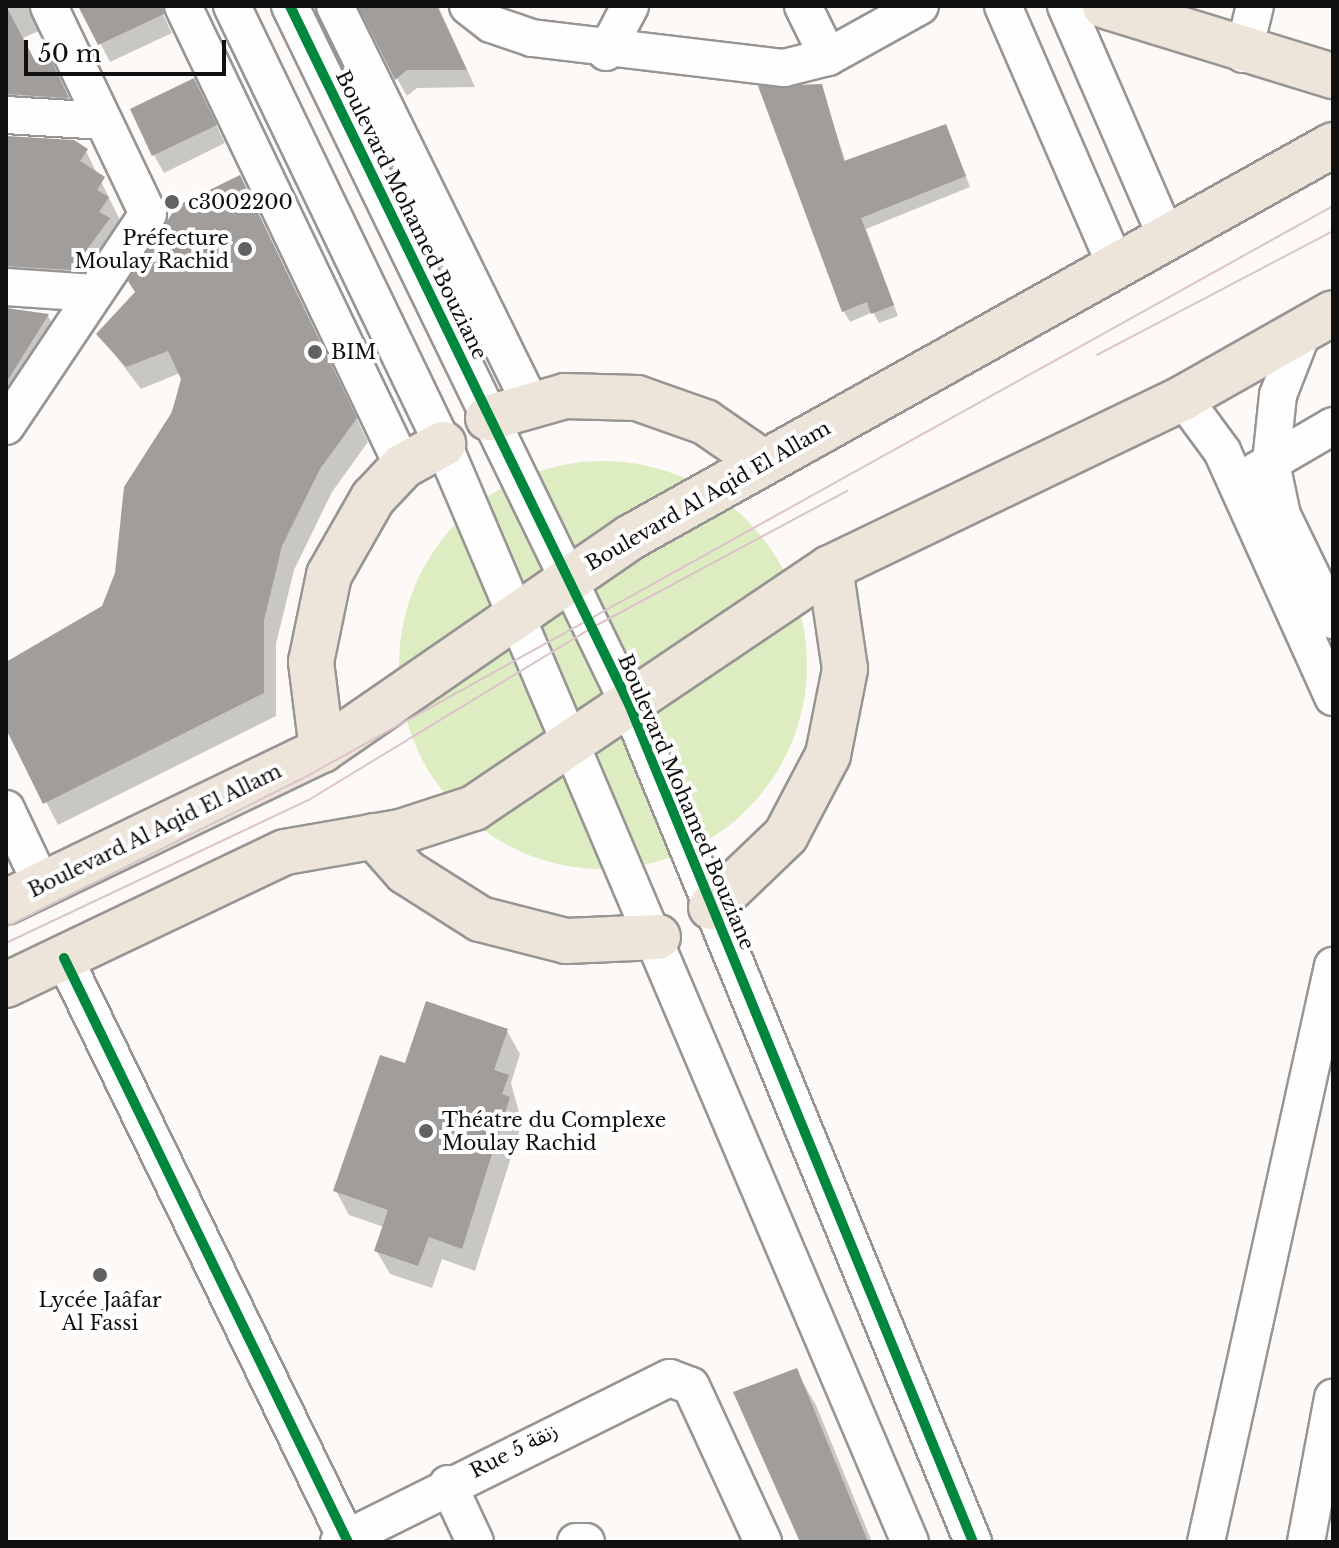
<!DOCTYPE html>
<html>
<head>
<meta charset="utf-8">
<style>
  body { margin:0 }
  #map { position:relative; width:1339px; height:1548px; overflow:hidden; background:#fcf9f6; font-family:"Libre Baskerville","Noto Sans Arabic",serif }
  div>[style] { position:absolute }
  .forest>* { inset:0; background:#deecc1 }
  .round { border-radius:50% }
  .shadow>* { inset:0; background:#0003 }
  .building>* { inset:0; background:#a09d9b }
  .roads { filter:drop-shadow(2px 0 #969594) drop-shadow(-2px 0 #969594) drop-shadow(0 2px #969594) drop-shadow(0 -2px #969594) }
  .minor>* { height:36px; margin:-18px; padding:0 18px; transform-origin:18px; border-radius:18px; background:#fffefe }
  .major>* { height:44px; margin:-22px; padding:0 22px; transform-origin:22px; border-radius:22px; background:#eee5da }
  .tram>* { height:2px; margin:-1px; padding:0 1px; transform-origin:1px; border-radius:1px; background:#dbc3c9 }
  .cycleway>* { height:10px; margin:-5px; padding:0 5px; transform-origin:5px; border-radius:5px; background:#00873e }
  .dots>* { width:22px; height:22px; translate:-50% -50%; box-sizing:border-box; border:4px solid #fff; border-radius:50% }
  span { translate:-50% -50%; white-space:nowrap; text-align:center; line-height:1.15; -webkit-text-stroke:8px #fff; paint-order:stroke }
  .poi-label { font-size:20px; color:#101010 }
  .left { translate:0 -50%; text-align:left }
  .right { translate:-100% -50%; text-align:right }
  .street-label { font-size:20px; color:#101010 }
  .frame { position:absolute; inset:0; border:8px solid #101010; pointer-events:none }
  .scale { position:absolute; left:24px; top:40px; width:202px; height:36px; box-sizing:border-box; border:4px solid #101010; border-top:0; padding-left:10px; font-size:24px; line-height:28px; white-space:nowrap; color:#101010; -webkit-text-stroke:6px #fff; paint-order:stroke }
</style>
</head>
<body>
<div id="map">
  <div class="forest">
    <div class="round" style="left:399px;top:461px;width:408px;height:408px"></div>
  </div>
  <div class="shadow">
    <div style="clip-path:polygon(6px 6px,31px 6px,39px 31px,23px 38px,37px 65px,59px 77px,77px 115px,6px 117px)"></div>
    <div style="clip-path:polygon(81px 6px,159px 6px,172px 33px,110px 62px)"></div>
    <div style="clip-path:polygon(356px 6px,438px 6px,475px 87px,417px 88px,407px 96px)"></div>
    <div style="clip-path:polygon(821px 86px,846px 163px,946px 126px,970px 187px,866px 229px,898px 316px,879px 323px,873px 312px,850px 322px,844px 312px,760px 88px)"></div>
    <div style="clip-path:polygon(203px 98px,225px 143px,164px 173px,154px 155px)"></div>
    <div style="clip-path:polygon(86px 151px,121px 222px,86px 293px,6px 297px,6px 158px)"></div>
    <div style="clip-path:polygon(240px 177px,368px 442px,332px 492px,294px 570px,276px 644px,276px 716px,58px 825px,6px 724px,6px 663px,103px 607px,183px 379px,180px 373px,141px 389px,99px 334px)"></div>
    <div style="clip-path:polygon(6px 308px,48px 316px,61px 339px,6px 430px)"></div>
    <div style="clip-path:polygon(507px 1031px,520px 1054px,511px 1083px,522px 1123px,475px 1271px,442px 1259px,432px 1288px,390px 1274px,376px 1250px,384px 1227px,349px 1215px,336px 1191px,406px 1066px)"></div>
    <div style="clip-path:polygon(796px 1371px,816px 1405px,872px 1542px,802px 1542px)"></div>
  </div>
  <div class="building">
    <div style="clip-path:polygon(6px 6px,36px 63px,50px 57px,69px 98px,6px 94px)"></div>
    <div style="clip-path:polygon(78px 6px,162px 6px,164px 14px,98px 45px)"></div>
    <div style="clip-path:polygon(358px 6px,437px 6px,467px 70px,407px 70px,395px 80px)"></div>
    <div style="clip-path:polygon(194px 78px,217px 125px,152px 156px,130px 109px)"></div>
    <div style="clip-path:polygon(822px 84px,844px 161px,946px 124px,966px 176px,861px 218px,894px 305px,871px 314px,867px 302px,842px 312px,758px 86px)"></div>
    <div style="clip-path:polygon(6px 136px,74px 140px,88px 149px,80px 161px,105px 177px,97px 190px,109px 197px,99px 212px,110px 218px,72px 270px,6px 266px)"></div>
    <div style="clip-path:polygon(240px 175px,357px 418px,320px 469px,282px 546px,264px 620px,264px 693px,43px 804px,6px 729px,6px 662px,102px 606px,115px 573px,124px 487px,172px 412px,181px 379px,168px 351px,126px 367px,96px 334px,135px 292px,128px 281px,177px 206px)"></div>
    <div style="clip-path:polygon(6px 308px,49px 314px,6px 383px)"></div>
    <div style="clip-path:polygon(426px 1001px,508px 1029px,494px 1070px,509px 1075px,502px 1094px,510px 1097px,462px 1249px,429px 1237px,418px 1266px,374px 1251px,388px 1210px,333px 1191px,380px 1055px,405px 1063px)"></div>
    <div style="clip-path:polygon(797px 1368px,868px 1542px,800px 1542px,733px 1392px)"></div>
  </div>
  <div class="roads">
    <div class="minor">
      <div style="left:183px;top:6px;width:510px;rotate:64.44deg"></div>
      <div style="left:232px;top:6px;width:486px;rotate:64.3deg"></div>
      <div style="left:443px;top:444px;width:1193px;rotate:66.96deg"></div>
      <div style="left:290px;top:6px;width:776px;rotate:64.1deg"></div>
      <div style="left:629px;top:704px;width:906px;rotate:67.68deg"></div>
      <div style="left:335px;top:6px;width:441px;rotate:63.8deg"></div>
      <div style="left:468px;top:6px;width:29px;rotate:38deg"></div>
      <div style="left:491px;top:24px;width:43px;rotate:18.9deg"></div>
      <div style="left:532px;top:38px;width:254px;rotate:6.8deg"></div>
      <div style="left:784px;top:68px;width:45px;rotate:-14deg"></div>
      <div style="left:828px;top:57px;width:105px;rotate:-29deg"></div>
      <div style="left:803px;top:6px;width:57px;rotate:63.9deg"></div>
      <div style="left:1003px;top:6px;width:280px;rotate:66.5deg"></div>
      <div style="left:1066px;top:6px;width:251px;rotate:66.5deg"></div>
      <div style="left:606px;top:52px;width:52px;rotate:-62.4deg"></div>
      <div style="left:1243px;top:54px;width:49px;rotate:-76deg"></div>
      <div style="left:6px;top:115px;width:97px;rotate:3.5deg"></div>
      <div style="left:6px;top:287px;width:88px;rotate:3.9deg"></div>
      <div style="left:1303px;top:331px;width:69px;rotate:111.3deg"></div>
      <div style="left:1278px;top:395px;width:68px;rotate:95.9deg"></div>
      <div style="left:1271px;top:463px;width:53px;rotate:78.1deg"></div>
      <div style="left:1282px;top:515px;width:117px;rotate:64.1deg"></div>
      <div style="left:1183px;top:398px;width:66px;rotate:53.7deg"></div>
      <div style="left:1222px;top:451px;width:270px;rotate:65.7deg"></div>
      <div style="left:6px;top:426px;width:255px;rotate:-56.2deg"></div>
      <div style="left:148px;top:214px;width:230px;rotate:-115.5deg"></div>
      <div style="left:1256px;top:471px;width:89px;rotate:-30.3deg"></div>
      <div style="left:6px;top:809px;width:84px;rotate:64.7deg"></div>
      <div style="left:64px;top:958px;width:649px;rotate:64.07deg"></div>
      <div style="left:448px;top:1484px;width:64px;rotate:65deg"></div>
      <div style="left:339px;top:1542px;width:369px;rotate:-26.4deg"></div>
      <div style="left:670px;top:1378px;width:22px;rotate:21deg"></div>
      <div style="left:691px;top:1386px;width:172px;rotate:65.2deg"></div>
      <div style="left:576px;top:1542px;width:10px"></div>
      <div style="left:1206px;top:1542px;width:590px;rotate:-77.57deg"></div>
      <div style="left:1306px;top:1542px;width:147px;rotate:-79.4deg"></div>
    </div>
    <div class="major">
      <div style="left:1105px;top:6px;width:239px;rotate:17.1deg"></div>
      <div style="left:488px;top:418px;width:80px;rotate:-15.9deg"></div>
      <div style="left:565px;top:396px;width:72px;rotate:1.6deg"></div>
      <div style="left:637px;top:398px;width:72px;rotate:19.4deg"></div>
      <div style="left:705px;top:422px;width:70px;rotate:34.6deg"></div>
      <div style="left:322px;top:750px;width:89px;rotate:-97.1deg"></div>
      <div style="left:311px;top:662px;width:89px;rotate:-78.3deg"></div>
      <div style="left:329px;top:575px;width:89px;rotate:-60.3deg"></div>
      <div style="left:373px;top:498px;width:44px;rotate:-46.8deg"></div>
      <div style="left:403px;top:466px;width:46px;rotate:-28.8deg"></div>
      <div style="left:374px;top:836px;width:48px;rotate:48.4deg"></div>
      <div style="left:406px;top:872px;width:88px;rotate:32.4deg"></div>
      <div style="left:480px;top:919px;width:89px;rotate:14.3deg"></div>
      <div style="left:566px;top:941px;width:92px;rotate:-2.5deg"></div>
      <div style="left:6px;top:902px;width:351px;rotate:-25.7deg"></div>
      <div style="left:322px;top:750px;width:375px;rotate:-34.6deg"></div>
      <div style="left:631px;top:537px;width:804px;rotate:-29.18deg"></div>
      <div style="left:711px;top:907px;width:104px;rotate:-43.8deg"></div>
      <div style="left:786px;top:835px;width:90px;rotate:-62.3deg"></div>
      <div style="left:828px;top:755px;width:88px;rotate:-78.8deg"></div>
      <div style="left:845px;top:669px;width:102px;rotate:-98.4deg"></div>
      <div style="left:6px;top:985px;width:309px;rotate:-25.5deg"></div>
      <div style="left:285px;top:852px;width:117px;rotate:-9.9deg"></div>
      <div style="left:400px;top:832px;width:78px;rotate:-18deg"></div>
      <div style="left:474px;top:808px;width:429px;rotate:-34deg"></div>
      <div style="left:830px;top:568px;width:392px;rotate:-25.7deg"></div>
      <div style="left:1183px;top:398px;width:172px;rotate:-29.5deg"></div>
    </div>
  </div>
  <div class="tram">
    <div style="left:1097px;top:355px;width:267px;rotate:-27.7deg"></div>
    <div style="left:6px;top:927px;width:329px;rotate:-26.6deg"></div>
    <div style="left:300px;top:780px;width:1182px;rotate:-29.06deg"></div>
    <div style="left:6px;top:943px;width:333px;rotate:-25.3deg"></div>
    <div style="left:307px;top:801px;width:339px;rotate:-31.3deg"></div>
    <div style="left:597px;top:625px;width:284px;rotate:-28.2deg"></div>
  </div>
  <div class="cycleway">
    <div style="left:290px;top:6px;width:776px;rotate:64.1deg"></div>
    <div style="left:629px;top:704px;width:906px;rotate:67.68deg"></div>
    <div style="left:64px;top:958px;width:649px;rotate:64.07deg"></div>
  </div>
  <div class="dots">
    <div style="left:172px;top:202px;background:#636260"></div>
    <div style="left:245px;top:249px;background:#636260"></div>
    <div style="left:315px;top:352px;background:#636260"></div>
    <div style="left:426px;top:1131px;background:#636260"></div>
    <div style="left:100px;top:1275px;background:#636260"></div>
  </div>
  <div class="poi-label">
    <span class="left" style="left:188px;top:202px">c3002200</span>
    <span class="right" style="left:229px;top:250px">Préfecture<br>Moulay Rachid</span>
    <span class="left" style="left:331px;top:352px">BIM</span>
    <span class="left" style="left:442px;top:1132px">Théatre du Complexe<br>Moulay Rachid</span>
    <span style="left:100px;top:1312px">Lycée Jaâfar<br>Al Fassi</span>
  </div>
  <div class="street-label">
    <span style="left:411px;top:215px;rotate:64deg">Boulevard Mohamed Bouziane</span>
    <span style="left:708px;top:496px;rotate:-30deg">Boulevard Al Aqid El Allam</span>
    <span style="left:686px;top:802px;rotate:67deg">Boulevard Mohamed Bouziane</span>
    <span style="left:155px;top:831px;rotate:-26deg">Boulevard Al Aqid El Allam</span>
    <span style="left:514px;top:1451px;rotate:-27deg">Rue 5 زنقة</span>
  </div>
  <div class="frame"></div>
  <div class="scale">50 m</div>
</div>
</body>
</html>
